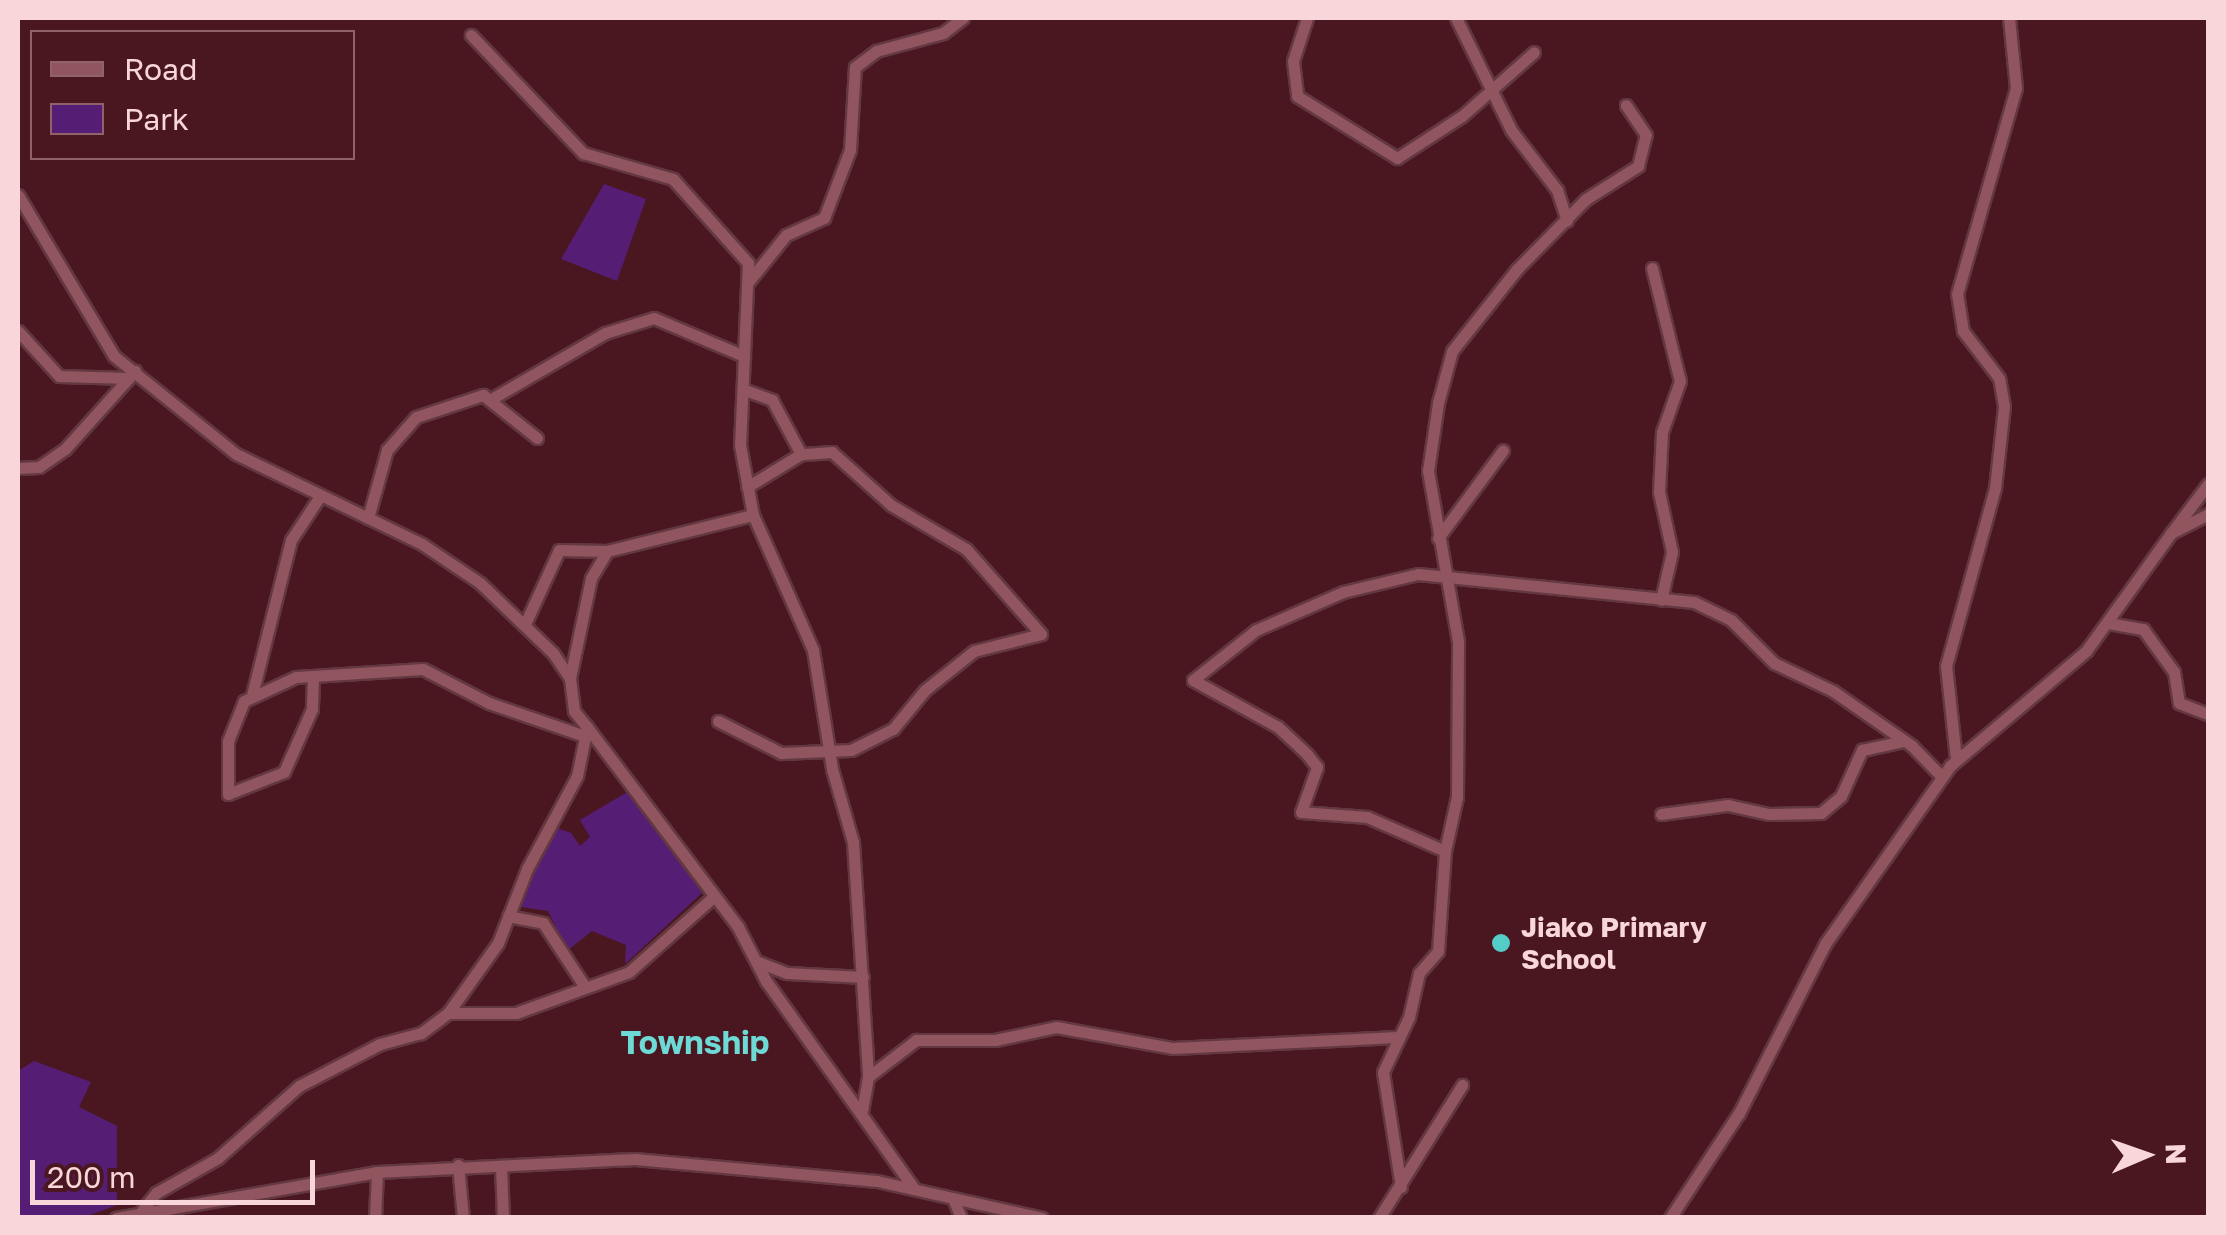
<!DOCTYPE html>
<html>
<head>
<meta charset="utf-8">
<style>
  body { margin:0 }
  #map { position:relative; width:2226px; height:1235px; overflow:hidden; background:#4a1721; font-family:"Golos Text",sans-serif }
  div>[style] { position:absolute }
  .green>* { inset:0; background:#561d74 }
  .roads { filter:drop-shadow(2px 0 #633841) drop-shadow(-2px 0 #633841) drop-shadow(0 2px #633841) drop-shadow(0 -2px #633841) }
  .minor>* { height:11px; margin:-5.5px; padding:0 5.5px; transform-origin:5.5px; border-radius:5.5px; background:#90555e }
  .dots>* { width:28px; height:28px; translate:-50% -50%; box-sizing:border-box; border:5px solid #4a1721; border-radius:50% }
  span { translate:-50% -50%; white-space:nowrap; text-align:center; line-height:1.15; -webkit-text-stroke:10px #4a1721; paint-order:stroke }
  .poi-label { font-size:28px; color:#f9d6d9; font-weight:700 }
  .left { translate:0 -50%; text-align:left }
  .quarter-label { font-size:32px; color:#6edad5; font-weight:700 }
  .frame { position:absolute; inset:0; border:20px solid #f9d6d9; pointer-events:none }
  .legend { position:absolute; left:30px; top:30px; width:325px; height:130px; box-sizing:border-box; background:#4a1721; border:2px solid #90636b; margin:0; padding:12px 18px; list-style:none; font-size:30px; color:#f9d6d9 }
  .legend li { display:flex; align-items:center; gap:20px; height:50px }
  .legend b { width:50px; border:2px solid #90636b }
  .north { position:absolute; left:2096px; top:1105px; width:100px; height:100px; -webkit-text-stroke:8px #4a1721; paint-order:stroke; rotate:88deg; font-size:28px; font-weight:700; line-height:40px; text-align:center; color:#f9d6d9 }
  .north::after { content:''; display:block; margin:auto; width:35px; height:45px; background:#f9d6d9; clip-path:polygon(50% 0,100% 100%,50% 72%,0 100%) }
  .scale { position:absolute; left:30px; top:1160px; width:285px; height:45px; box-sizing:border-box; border:5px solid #f9d6d9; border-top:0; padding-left:12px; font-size:30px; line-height:35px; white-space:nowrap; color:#f9d6d9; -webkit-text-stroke:8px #4a1721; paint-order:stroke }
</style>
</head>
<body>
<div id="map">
  <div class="green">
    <div style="clip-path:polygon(604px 184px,646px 199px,617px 281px,561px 259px)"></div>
    <div style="clip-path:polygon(629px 791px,702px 893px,625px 964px,626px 945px,592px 931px,567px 951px,548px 911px,515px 906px,549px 825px,571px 833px,580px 846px,590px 837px,580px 820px)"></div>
    <div style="clip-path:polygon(34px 1061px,91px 1082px,79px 1107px,117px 1126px,117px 1205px,85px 1217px,18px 1217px,18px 1071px)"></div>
  </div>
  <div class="roads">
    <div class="minor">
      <div style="left:1307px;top:18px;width:45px;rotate:108deg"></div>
      <div style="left:1293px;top:61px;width:35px;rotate:83deg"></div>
      <div style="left:1297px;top:96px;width:118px;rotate:31.8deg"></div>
      <div style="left:1397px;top:158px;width:77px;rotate:-32.9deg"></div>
      <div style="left:1462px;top:116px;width:96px;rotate:-41.6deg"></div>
      <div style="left:1456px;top:18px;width:125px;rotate:63.8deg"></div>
      <div style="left:1511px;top:130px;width:76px;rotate:52.5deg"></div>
      <div style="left:1557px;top:190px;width:32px;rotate:72deg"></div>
      <div style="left:471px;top:35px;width:163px;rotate:46.5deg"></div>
      <div style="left:583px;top:153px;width:94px;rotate:16.1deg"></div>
      <div style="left:673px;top:179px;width:113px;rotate:48.2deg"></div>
      <div style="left:748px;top:263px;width:182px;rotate:92.5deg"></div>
      <div style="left:740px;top:445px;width:71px;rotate:79.5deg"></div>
      <div style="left:753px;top:515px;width:148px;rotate:66deg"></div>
      <div style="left:813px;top:650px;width:121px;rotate:80.9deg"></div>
      <div style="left:832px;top:769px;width:76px;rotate:74deg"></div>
      <div style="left:853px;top:842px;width:235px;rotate:86.3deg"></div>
      <div style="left:868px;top:1077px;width:34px;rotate:100deg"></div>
      <div style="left:18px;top:195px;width:187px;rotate:59.2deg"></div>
      <div style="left:114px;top:356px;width:156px;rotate:38.8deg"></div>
      <div style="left:236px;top:454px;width:207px;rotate:25.8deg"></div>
      <div style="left:422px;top:544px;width:70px;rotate:33.9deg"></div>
      <div style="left:480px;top:583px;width:101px;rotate:43.8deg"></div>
      <div style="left:553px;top:653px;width:30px;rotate:56deg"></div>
      <div style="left:570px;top:678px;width:33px;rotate:83deg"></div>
      <div style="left:574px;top:711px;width:21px;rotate:51deg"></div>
      <div style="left:587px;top:727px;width:50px;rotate:101.5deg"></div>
      <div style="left:577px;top:776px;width:106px;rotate:118.3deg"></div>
      <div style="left:527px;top:869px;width:79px;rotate:111.4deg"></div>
      <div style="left:498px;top:943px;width:86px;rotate:125.5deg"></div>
      <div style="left:448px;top:1013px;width:34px;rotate:143deg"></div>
      <div style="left:421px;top:1033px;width:42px;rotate:165deg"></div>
      <div style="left:380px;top:1044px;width:91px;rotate:152.6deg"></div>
      <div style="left:299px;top:1086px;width:108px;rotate:138.4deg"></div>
      <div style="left:218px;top:1158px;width:71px;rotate:150.6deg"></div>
      <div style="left:156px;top:1193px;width:22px;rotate:129deg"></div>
      <div style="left:1652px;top:268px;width:116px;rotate:76.1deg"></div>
      <div style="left:1680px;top:381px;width:54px;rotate:109.4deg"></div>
      <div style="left:1662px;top:432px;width:60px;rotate:92.9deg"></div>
      <div style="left:1659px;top:492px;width:61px;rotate:77.8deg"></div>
      <div style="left:1672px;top:552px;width:49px;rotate:102.9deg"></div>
      <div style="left:749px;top:281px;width:59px;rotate:-51.2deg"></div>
      <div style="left:786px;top:235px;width:42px;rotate:-24.1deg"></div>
      <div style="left:824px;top:218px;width:73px;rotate:-69.1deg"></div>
      <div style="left:850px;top:150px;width:83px;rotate:-86.6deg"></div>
      <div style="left:855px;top:67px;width:26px;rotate:-37deg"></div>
      <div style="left:876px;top:51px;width:69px;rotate:-15deg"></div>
      <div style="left:943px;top:33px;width:25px;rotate:-37deg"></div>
      <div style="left:18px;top:331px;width:61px;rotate:47.7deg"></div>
      <div style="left:59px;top:376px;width:70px;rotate:1.6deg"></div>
      <div style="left:745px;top:390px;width:29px;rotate:20deg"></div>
      <div style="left:772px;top:400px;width:61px;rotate:61.8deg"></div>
      <div style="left:493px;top:398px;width:129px;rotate:-30.1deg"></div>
      <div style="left:605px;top:333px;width:51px;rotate:-17deg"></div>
      <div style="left:654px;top:318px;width:98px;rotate:22.9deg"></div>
      <div style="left:18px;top:468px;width:21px;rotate:-3deg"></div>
      <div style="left:39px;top:467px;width:32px;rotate:-35deg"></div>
      <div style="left:65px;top:449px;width:105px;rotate:-48.1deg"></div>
      <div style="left:368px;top:518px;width:71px;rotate:-74.4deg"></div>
      <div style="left:387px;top:450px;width:44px;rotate:-48.7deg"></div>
      <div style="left:416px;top:417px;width:71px;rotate:-18.2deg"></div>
      <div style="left:483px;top:395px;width:69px;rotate:38.5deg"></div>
      <div style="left:2172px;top:532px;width:60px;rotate:-53.1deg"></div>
      <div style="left:1438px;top:538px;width:109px;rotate:-53.5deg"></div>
      <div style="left:2108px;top:623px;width:36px;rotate:10deg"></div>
      <div style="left:2143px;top:629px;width:53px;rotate:54.2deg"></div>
      <div style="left:2174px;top:672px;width:31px;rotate:81deg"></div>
      <div style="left:2179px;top:703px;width:31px;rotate:21deg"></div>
      <div style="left:525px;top:624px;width:81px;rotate:-65.3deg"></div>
      <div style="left:559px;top:550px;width:48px;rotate:1.2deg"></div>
      <div style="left:313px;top:678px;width:31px;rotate:92deg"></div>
      <div style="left:312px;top:709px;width:69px;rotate:114deg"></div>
      <div style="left:284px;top:772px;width:60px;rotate:158.6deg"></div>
      <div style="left:228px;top:794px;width:53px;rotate:-90deg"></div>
      <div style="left:228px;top:741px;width:43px;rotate:-68.2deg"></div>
      <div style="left:244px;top:701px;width:57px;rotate:-24.8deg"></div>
      <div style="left:296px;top:677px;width:127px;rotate:-3.6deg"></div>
      <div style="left:423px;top:669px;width:74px;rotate:27.3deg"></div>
      <div style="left:489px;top:703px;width:102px;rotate:19deg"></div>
      <div style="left:570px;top:678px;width:102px;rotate:-78.1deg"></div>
      <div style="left:591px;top:578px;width:31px;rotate:-59deg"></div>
      <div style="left:607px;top:551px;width:150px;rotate:-13.9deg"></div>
      <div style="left:252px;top:695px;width:160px;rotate:-75.9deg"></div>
      <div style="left:291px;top:540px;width:53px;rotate:-56.6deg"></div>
      <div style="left:718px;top:721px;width:71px;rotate:26.9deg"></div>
      <div style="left:781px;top:753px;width:70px;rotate:-2.5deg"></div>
      <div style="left:851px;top:750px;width:47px;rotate:-26.6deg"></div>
      <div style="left:893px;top:729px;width:50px;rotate:-50.6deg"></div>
      <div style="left:925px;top:690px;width:63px;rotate:-38.5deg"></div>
      <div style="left:974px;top:651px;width:69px;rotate:-14.2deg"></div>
      <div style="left:1041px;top:634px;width:113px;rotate:-131.4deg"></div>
      <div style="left:966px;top:549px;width:87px;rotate:-149.6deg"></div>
      <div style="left:891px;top:505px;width:79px;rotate:-138.1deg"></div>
      <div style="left:832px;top:452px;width:31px;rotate:176deg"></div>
      <div style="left:801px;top:454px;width:63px;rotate:148.6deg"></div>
      <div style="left:587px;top:727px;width:251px;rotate:52.9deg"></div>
      <div style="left:738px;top:927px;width:61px;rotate:62.6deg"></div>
      <div style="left:766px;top:981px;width:253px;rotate:54.5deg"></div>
      <div style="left:1956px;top:759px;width:94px;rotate:-96.1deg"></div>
      <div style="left:1946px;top:666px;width:185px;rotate:-74.6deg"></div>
      <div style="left:1995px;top:488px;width:82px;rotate:-83.7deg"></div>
      <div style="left:2004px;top:406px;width:28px;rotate:-100deg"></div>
      <div style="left:1999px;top:378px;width:59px;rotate:-127.5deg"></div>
      <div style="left:1963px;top:331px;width:37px;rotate:-99deg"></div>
      <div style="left:1957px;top:294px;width:214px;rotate:-74deg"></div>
      <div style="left:2016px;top:88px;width:70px;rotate:-95.7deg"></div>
      <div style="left:1661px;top:814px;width:68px;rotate:-7.7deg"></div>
      <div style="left:1728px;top:805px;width:42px;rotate:12.4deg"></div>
      <div style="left:1769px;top:814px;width:52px;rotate:-1.1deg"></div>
      <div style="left:1821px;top:813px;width:26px;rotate:-40deg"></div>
      <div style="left:1841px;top:796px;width:51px;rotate:-65.5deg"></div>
      <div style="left:1862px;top:750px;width:43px;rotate:-12.1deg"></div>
      <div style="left:1445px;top:851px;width:85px;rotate:-156.4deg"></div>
      <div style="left:1367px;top:817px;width:66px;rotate:-175.7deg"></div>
      <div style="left:1301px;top:812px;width:48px;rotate:-70.4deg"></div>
      <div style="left:1317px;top:767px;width:16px;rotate:-128deg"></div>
      <div style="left:1307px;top:754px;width:40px;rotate:-137deg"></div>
      <div style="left:1278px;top:727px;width:97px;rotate:-151.1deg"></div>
      <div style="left:1193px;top:680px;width:80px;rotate:-38.4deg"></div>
      <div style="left:1256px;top:630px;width:95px;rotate:-23.6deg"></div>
      <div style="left:1343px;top:592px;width:77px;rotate:-13.5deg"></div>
      <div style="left:1418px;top:574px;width:277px;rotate:5.8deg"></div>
      <div style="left:1694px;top:602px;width:41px;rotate:25.9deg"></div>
      <div style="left:1731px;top:620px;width:61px;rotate:45deg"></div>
      <div style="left:1774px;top:663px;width:65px;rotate:25.4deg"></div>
      <div style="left:1833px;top:691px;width:96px;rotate:34.8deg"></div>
      <div style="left:1912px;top:746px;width:43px;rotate:45.9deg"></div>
      <div style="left:508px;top:916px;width:36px;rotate:11deg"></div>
      <div style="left:543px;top:923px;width:73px;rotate:56.7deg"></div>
      <div style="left:758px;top:962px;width:31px;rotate:21deg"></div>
      <div style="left:787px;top:973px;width:76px;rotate:3deg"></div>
      <div style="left:448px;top:1013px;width:68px"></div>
      <div style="left:516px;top:1013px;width:120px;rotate:-19.9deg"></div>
      <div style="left:629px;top:972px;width:111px;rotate:-41.7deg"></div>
      <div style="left:868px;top:1077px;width:61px;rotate:-37.6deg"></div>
      <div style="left:916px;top:1040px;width:79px"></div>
      <div style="left:995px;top:1040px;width:62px;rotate:-12deg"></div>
      <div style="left:1056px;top:1027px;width:119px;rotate:10.2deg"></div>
      <div style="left:1173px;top:1048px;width:224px;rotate:-2.8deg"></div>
      <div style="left:458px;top:1165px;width:53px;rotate:84.6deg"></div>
      <div style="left:501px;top:1166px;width:52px;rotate:87.8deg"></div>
      <div style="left:1401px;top:1187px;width:116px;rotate:-98.9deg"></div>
      <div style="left:1383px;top:1072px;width:61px;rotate:-64.7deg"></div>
      <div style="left:1409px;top:1017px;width:45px;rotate:-77.2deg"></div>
      <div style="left:1419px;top:973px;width:29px;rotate:-49deg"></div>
      <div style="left:1438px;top:951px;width:100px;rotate:-86deg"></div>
      <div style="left:1445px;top:851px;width:55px;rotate:-77.5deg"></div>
      <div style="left:1457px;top:797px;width:156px;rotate:-89.6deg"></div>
      <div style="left:1458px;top:641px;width:173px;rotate:-100deg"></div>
      <div style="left:1428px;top:471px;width:69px;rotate:-81.6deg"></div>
      <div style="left:1438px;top:403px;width:54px;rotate:-74.9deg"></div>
      <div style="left:1452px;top:351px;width:105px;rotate:-51.6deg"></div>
      <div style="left:1517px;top:269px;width:98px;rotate:-45.4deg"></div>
      <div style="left:1586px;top:199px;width:62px;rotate:-32.4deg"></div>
      <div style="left:1638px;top:166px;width:32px;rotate:-76deg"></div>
      <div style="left:1646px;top:135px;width:36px;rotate:-124deg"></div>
      <div style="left:953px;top:1198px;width:22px;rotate:68deg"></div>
      <div style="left:116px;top:1218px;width:265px;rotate:-10deg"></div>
      <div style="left:377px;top:1172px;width:258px;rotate:-2.9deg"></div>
      <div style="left:635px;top:1159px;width:243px;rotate:5.2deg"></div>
      <div style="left:877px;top:1181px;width:169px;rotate:12.6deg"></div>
      <div style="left:375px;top:1218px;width:46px;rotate:-87.5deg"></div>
      <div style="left:1379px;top:1218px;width:157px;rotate:-58deg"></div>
      <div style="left:1670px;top:1218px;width:126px;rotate:-56.7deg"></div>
      <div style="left:1739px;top:1113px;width:190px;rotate:-63deg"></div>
      <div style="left:1825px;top:944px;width:218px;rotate:-54.9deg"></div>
      <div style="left:1950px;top:766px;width:178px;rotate:-40.2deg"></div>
      <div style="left:2086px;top:651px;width:145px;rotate:-54.2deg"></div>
      <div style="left:2171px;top:533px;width:42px;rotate:-27.2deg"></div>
    </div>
  </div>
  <div class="dots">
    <div style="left:1501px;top:943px;background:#54cdc8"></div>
  </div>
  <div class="poi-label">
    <span class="left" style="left:1521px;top:943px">Jiako Primary<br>School</span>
  </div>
  <div class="quarter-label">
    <span style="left:695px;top:1042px">Township</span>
  </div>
  <div class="frame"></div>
  <ul class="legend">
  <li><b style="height:12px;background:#90555e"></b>Road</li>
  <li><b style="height:28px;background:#561d74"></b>Park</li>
  </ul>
  <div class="north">N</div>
  <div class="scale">200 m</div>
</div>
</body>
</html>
